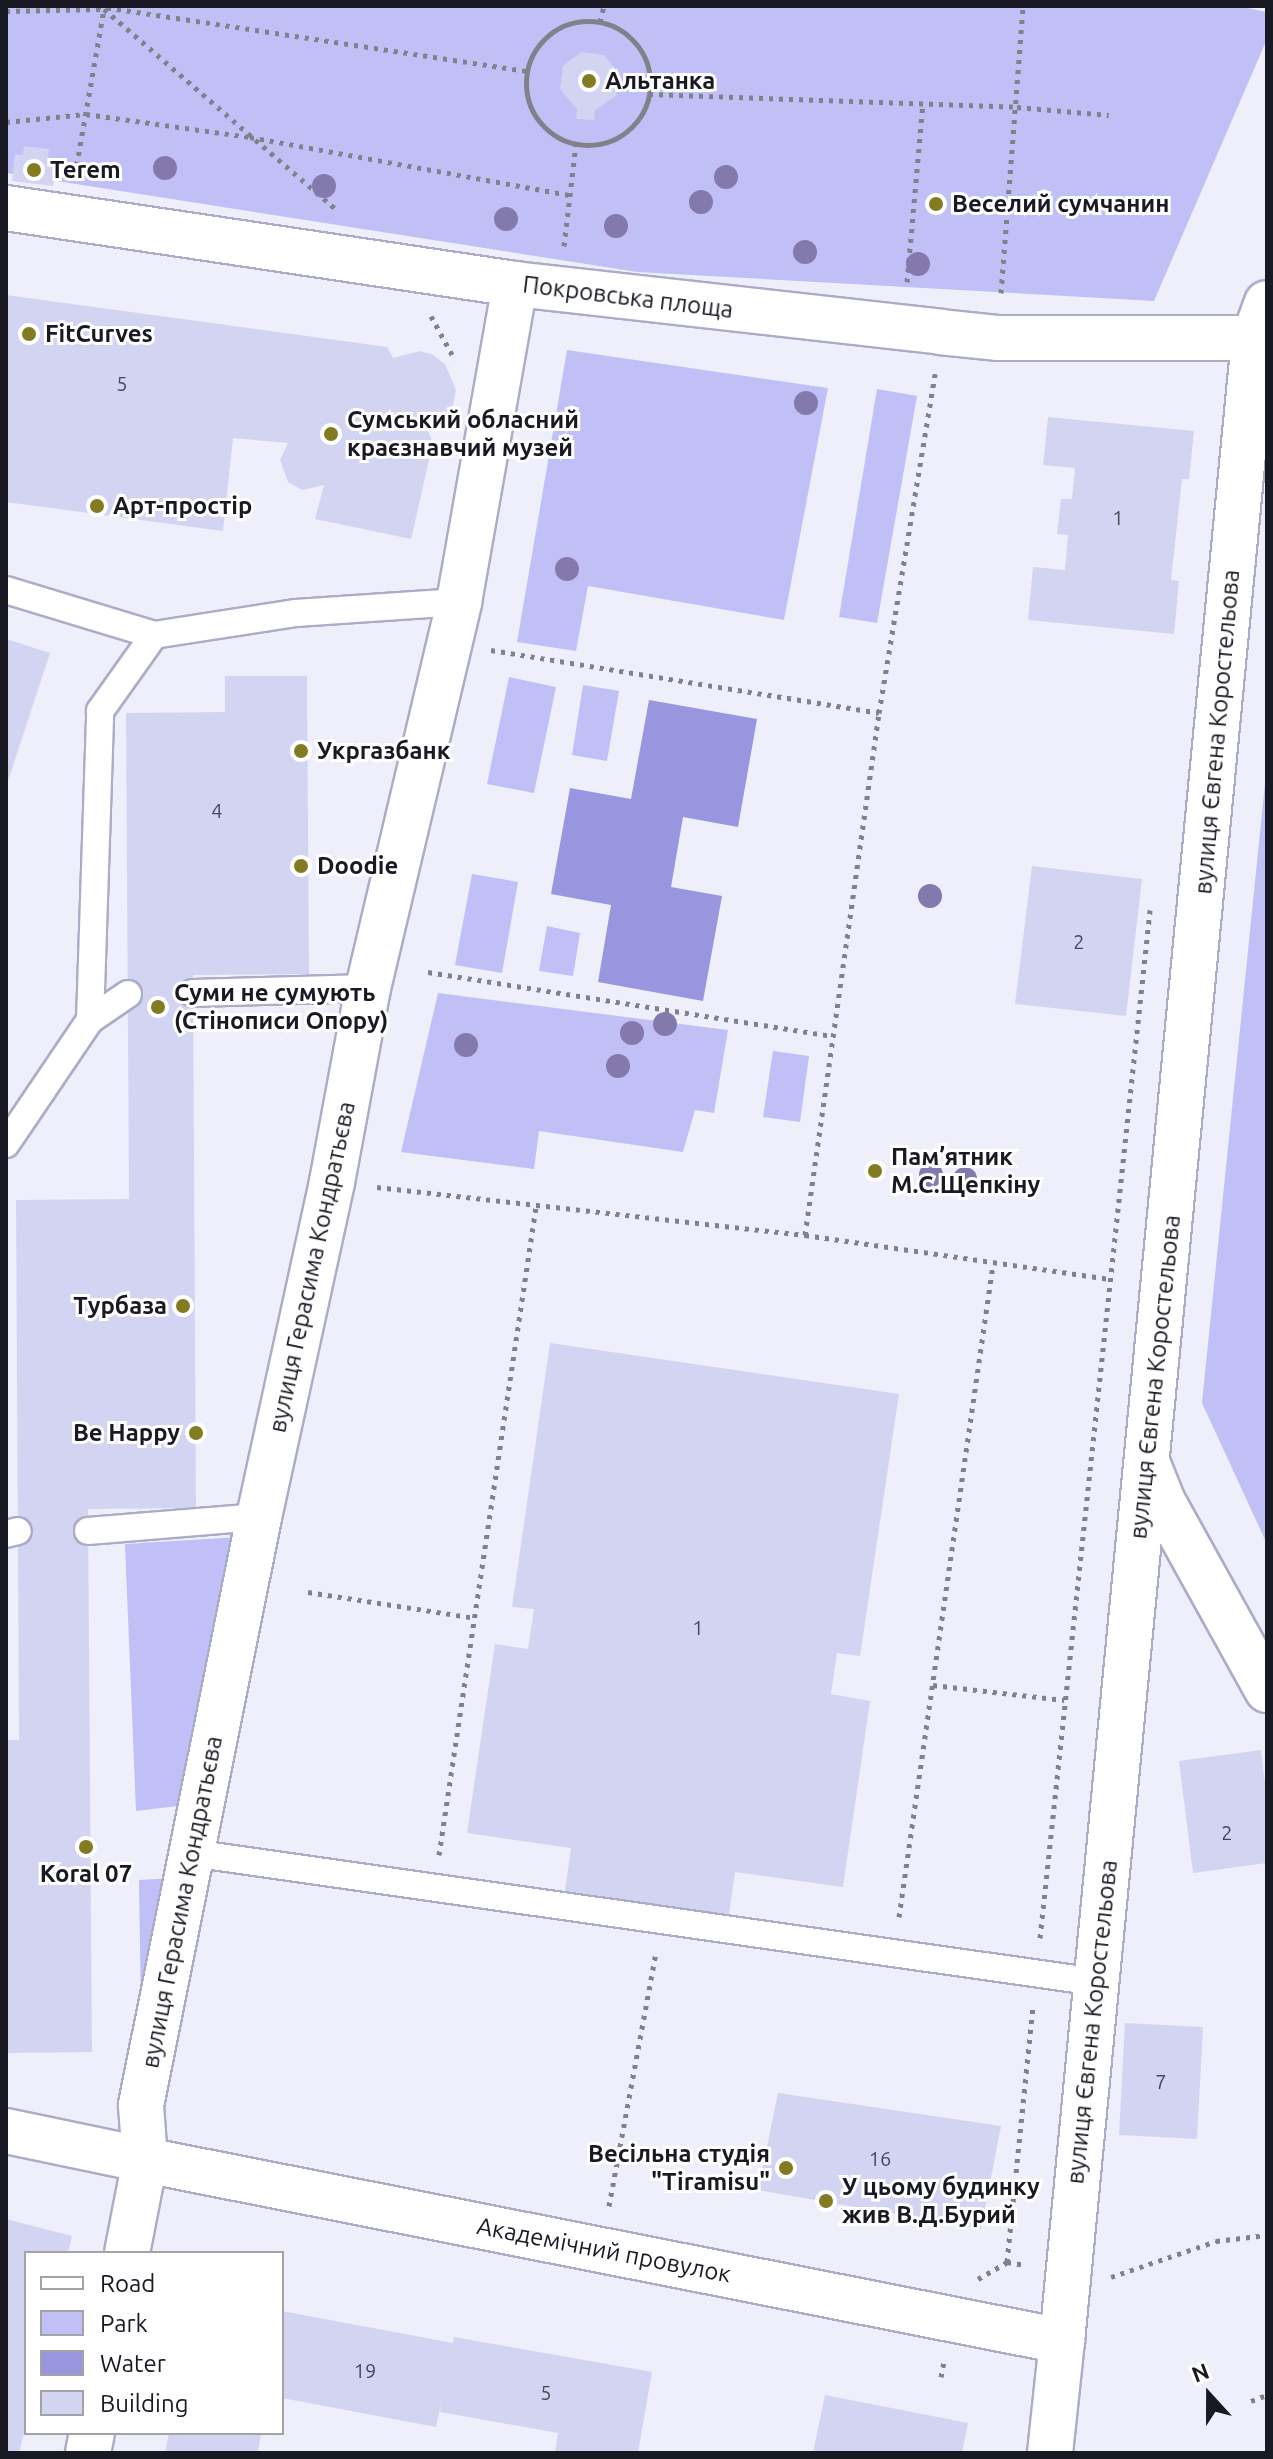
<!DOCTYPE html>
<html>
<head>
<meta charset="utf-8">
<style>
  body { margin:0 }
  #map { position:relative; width:1273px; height:2459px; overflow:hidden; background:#eeeffb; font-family:Ubuntu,sans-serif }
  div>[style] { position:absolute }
  .green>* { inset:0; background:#c0c0f6 }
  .water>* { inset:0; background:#9896de }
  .building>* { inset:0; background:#d3d4f2 }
  .path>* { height:5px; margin-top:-2.5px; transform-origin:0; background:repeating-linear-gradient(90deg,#81818c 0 4px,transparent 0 10px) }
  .path>.ring { margin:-2.5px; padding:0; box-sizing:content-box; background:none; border:5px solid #81818c; border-radius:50% }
  .roads { filter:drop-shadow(2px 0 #abacc8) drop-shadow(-2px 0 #abacc8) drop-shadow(0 2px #abacc8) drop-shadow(0 -2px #abacc8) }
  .service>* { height:26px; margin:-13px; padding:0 13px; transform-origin:13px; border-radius:13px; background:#fff }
  .minor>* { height:44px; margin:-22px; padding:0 22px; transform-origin:22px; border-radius:22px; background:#fff }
  .tertiary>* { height:44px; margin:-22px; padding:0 22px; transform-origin:22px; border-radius:22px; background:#fff }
  .trees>* { width:24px; height:24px; margin:-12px; border-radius:50%; background:#8379ac }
  .dots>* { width:22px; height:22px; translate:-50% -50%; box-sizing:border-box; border:4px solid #fff; border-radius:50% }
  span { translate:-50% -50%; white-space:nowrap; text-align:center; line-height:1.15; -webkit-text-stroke:6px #fff; paint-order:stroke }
  .number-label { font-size:20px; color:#484857 }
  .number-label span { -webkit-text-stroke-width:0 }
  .poi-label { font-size:24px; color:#191923; font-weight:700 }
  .left { translate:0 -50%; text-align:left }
  .right { translate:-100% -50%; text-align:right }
  .street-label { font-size:24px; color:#191923 }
  .frame { position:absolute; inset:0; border:8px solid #191923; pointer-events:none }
  .legend { position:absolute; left:24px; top:2251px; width:260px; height:184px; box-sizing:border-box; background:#fff; border:2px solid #a3a3a7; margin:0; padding:10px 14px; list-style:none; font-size:24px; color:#191923 }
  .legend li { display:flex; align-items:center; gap:16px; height:40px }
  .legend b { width:40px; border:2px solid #a3a3a7 }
  .north { position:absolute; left:1169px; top:2355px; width:80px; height:80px; -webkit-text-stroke:6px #fff; paint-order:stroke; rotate:339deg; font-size:22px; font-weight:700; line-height:32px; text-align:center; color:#191923 }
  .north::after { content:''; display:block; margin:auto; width:28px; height:36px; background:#191923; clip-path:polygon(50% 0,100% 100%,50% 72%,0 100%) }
</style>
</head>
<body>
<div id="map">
  <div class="green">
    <div style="clip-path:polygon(6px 6px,1238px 6px,1267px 12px,1267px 39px,1154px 301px,637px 272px,6px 173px)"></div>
    <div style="clip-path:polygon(567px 350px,828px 388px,784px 620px,588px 586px,576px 651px,517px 642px)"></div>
    <div style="clip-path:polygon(877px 389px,917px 396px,877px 623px,839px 617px)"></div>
    <div style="clip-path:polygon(509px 677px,556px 687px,534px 793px,487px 784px)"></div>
    <div style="clip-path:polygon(583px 685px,619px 691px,607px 761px,572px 755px)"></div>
    <div style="clip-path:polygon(1267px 764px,1267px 1544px,1202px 1403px)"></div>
    <div style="clip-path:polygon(472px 874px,518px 882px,502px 973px,455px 965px)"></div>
    <div style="clip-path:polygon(547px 926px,580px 933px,573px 976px,539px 971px)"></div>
    <div style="clip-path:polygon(438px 993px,728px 1030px,714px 1113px,695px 1110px,683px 1152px,539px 1131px,534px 1169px,401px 1152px)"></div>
    <div style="clip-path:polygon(773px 1051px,809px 1056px,800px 1122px,763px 1117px)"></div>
    <div style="clip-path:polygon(240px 1537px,186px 1805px,136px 1811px,125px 1544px)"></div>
    <div style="clip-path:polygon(173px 1878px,141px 2012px,139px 1880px)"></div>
  </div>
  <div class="water">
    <div style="clip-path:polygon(649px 700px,757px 719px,738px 827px,683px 817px,671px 887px,722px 896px,703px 1001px,598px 982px,611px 905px,551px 894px,570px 788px,631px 799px)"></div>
  </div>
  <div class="building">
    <div style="clip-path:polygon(581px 52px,604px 55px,619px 73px,616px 96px,595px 110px,594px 120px,576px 119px,577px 109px,560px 89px,563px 66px)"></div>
    <div style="clip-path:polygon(24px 146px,49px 149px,48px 157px,56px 159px,53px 186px,12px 181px,15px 154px,23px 155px)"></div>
    <div style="clip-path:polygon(6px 295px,387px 347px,393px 358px,420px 351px,433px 355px,445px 364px,456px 390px,453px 405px,446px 417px,427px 429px,433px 443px,411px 539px,315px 519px,324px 485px,302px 490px,288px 482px,280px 460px,288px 443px,233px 438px,223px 531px,6px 502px)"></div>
    <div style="clip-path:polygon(1048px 417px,1194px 431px,1189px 479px,1182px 479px,1171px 580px,1179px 581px,1174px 634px,1028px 620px,1033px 567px,1065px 570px,1068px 535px,1057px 534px,1061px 499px,1072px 499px,1075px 468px,1043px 465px)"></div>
    <div style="clip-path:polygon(6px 639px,50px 653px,7px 784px,6px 784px)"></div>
    <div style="clip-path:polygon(225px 676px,307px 676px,309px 974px,193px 975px,196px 1508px,88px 1509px,92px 2052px,6px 2053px,6px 1740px,19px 1740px,16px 1200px,129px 1199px,126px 713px,225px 712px)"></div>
    <div style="clip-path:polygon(1032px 866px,1142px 879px,1126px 1016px,1015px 1004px)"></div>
    <div style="clip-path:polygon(550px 1343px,899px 1394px,860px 1656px,837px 1653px,831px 1694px,870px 1701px,843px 1887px,735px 1872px,728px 1922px,564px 1898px,571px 1848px,467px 1833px,495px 1644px,528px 1649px,534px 1609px,512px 1607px)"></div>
    <div style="clip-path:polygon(1261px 1750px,1267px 1800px,1267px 1863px,1193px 1873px,1179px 1761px)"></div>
    <div style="clip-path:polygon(1125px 2023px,1203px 2027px,1197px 2139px,1119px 2135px)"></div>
    <div style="clip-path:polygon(778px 2093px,1001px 2126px,981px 2229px,758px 2190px)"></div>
    <div style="clip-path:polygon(6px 2219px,72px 2236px,68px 2253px,26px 2253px,26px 2425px,19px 2453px,6px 2453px)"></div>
    <div style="clip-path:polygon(282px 2311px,453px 2343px,454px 2337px,652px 2372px,638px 2453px,555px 2453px,558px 2433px,440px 2412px,442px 2400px,436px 2427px,282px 2398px)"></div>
    <div style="clip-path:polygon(825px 2395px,968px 2423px,962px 2453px,813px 2453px)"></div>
    <div style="clip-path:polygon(169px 2433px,261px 2433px,258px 2453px,165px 2453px)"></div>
  </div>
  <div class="path">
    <div style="left:97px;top:6px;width:434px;rotate:8.6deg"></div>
    <div style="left:6px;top:11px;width:96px;rotate:-1.2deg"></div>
    <div class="ring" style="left:526px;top:21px;width:119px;height:119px"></div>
    <div style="left:600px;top:22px;width:16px;rotate:-76deg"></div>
    <div style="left:649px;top:94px;width:368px;rotate:2deg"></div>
    <div style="left:1017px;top:107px;width:92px;rotate:5deg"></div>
    <div style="left:6px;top:122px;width:80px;rotate:-5.7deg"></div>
    <div style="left:86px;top:114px;width:166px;rotate:8deg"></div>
    <div style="left:250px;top:137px;width:325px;rotate:10.3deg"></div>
    <div style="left:75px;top:175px;width:169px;rotate:-80.1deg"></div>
    <div style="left:104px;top:9px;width:309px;rotate:40.8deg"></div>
    <div style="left:564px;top:246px;width:103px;rotate:-83.3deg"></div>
    <div style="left:907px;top:282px;width:179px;rotate:-84.9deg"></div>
    <div style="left:1001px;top:293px;width:288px;rotate:-85.6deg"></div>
    <div style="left:431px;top:316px;width:50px;rotate:61.4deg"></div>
    <div style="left:491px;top:650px;width:393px;rotate:9.2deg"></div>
    <div style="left:428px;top:972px;width:410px;rotate:9deg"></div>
    <div style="left:377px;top:1187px;width:431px;rotate:6.4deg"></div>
    <div style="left:805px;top:1235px;width:308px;rotate:8.2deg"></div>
    <div style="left:805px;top:1235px;width:527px;rotate:-81.93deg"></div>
    <div style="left:879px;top:713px;width:344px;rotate:-80.6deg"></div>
    <div style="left:308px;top:1592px;width:169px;rotate:8.8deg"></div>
    <div style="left:933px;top:1685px;width:132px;rotate:6.5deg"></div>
    <div style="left:439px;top:1855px;width:655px;rotate:-81.49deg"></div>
    <div style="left:899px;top:1917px;width:659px;rotate:-81.8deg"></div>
    <div style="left:1040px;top:1938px;width:1034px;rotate:-83.89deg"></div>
    <div style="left:609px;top:2206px;width:257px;rotate:-79.5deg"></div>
    <div style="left:1007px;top:2262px;width:19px;rotate:9deg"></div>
    <div style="left:1111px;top:2277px;width:111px;rotate:-18.9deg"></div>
    <div style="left:1216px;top:2241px;width:51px;rotate:-6.7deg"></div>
    <div style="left:978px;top:2279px;width:34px;rotate:-30deg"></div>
    <div style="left:1007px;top:2262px;width:255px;rotate:-84.2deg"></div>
    <div style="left:941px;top:2377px;width:15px;rotate:-79deg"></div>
    <div style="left:1251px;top:2401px;width:17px;rotate:-21deg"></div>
  </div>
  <div class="roads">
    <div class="service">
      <div style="left:6px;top:590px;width:155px;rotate:16.9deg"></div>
      <div style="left:154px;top:635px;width:144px;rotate:-8.8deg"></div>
      <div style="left:296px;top:613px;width:163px;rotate:-3.9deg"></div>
      <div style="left:193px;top:993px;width:175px;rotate:-1.6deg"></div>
      <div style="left:128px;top:994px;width:46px;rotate:145.6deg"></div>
      <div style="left:90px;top:1020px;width:309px;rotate:-88.1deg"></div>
      <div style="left:100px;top:711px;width:93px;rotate:-54.6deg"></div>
      <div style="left:6px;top:1144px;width:150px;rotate:-55.9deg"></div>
      <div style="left:88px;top:1531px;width:172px;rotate:-4.7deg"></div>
      <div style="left:6px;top:1534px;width:12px;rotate:-14deg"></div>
      <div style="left:191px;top:1853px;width:914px;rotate:8.11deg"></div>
    </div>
    <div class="minor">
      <div style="left:6px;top:208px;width:515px;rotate:8.49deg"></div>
      <div style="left:515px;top:284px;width:428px;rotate:6.4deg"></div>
      <div style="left:940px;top:332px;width:57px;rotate:6deg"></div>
      <div style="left:997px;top:338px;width:257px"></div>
      <div style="left:1147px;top:1462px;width:43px;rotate:68.2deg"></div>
      <div style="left:1163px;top:1502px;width:215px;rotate:61deg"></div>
      <div style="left:6px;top:2131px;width:142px;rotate:11.8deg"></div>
      <div style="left:145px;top:2160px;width:55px;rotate:-94.2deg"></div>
      <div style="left:141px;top:2105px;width:600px;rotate:-78.65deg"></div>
      <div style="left:259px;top:1517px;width:343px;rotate:-77.7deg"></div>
      <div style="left:332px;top:1182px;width:197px;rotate:-79.5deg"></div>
      <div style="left:368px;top:988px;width:397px;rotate:-76.7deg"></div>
      <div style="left:459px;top:602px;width:323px;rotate:-80deg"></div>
      <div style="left:1050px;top:2453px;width:113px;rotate:-83.9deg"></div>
    </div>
    <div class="tertiary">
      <div style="left:127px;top:2253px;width:95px;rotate:-79deg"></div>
      <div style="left:145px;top:2160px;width:935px;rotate:11.17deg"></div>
      <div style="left:1062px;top:2341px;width:2012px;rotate:-84.52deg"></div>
      <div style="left:1254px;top:338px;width:37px;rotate:-70deg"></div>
      <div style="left:88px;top:2453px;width:20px;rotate:-79deg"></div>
    </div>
  </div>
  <div class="trees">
    <div style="left:165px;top:168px"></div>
    <div style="left:726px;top:177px"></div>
    <div style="left:324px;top:186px"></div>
    <div style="left:701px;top:202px"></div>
    <div style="left:506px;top:219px"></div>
    <div style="left:616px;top:226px"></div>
    <div style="left:805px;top:252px"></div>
    <div style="left:918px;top:264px"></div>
    <div style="left:806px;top:403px"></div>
    <div style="left:567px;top:569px"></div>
    <div style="left:930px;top:896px"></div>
    <div style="left:665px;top:1024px"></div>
    <div style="left:632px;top:1033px"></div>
    <div style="left:466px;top:1045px"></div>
    <div style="left:618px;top:1066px"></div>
    <div style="left:931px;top:1175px"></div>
    <div style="left:965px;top:1179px"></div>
  </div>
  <div class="dots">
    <div style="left:589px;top:81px;background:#827b21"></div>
    <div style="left:34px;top:170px;background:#827b21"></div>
    <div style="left:936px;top:204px;background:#827b21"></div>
    <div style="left:29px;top:334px;background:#827b21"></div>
    <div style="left:331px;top:434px;background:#827b21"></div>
    <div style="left:97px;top:506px;background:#827b21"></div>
    <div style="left:301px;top:751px;background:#827b21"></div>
    <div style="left:301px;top:866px;background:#827b21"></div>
    <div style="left:158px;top:1007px;background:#827b21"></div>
    <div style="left:875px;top:1171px;background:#827b21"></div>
    <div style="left:183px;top:1306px;background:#827b21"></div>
    <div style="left:196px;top:1433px;background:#827b21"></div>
    <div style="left:86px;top:1847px;background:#827b21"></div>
    <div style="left:786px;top:2168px;background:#827b21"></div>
    <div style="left:826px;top:2201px;background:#827b21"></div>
  </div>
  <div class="number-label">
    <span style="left:122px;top:383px">5</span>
    <span style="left:1118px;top:517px">1</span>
    <span style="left:217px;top:810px">4</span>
    <span style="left:1079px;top:941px">2</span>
    <span style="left:698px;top:1627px">1</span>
    <span style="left:1227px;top:1832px">2</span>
    <span style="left:1161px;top:2081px">7</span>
    <span style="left:880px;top:2158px">16</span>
    <span style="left:365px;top:2370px">19</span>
    <span style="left:546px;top:2392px">5</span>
  </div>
  <div class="poi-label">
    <span class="left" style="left:605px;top:81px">Альтанка</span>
    <span class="left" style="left:50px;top:170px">Terem</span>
    <span class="left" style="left:952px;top:204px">Веселий сумчанин</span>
    <span class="left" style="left:45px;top:334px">FitCurves</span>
    <span class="left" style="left:347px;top:434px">Сумський обласний<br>краєзнавчий музей</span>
    <span class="left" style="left:113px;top:506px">Арт-простір</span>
    <span class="left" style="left:317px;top:751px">Укргазбанк</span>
    <span class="left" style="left:317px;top:866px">Doodie</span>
    <span class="left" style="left:174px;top:1007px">Суми не сумують<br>(Стінописи Опору)</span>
    <span class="left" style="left:891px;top:1171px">Пам’ятник<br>М.С.Щепкіну</span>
    <span class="right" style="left:167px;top:1306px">Турбаза</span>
    <span class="right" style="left:180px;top:1433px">Be Happy</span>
    <span style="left:86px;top:1874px">Koral 07</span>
    <span class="right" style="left:770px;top:2168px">Весільна студія<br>"Tiramisu"</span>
    <span class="left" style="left:842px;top:2201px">У цьому будинку<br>жив В.Д.Бурий</span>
  </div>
  <div class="street-label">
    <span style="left:628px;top:297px;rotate:7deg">Покровська площа</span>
    <span style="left:1217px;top:732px;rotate:-85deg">вулиця Євгена Коростельова</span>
    <span style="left:312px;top:1267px;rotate:-78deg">вулиця Герасима Кондратьєва</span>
    <span style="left:1155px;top:1377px;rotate:-84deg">вулиця Євгена Коростельова</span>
    <span style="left:182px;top:1902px;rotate:-79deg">вулиця Герасима Кондратьєва</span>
    <span style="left:1092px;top:2022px;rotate:-84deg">вулиця Євгена Коростельова</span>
    <span style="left:604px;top:2250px;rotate:11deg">Академічний провулок</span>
  </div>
  <div class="frame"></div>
  <ul class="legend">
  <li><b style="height:10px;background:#fff"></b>Road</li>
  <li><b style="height:22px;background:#c0c0f6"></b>Park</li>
  <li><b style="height:22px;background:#9896de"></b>Water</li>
  <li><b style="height:22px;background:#d3d4f2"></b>Building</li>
  </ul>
  <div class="north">N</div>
</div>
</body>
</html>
